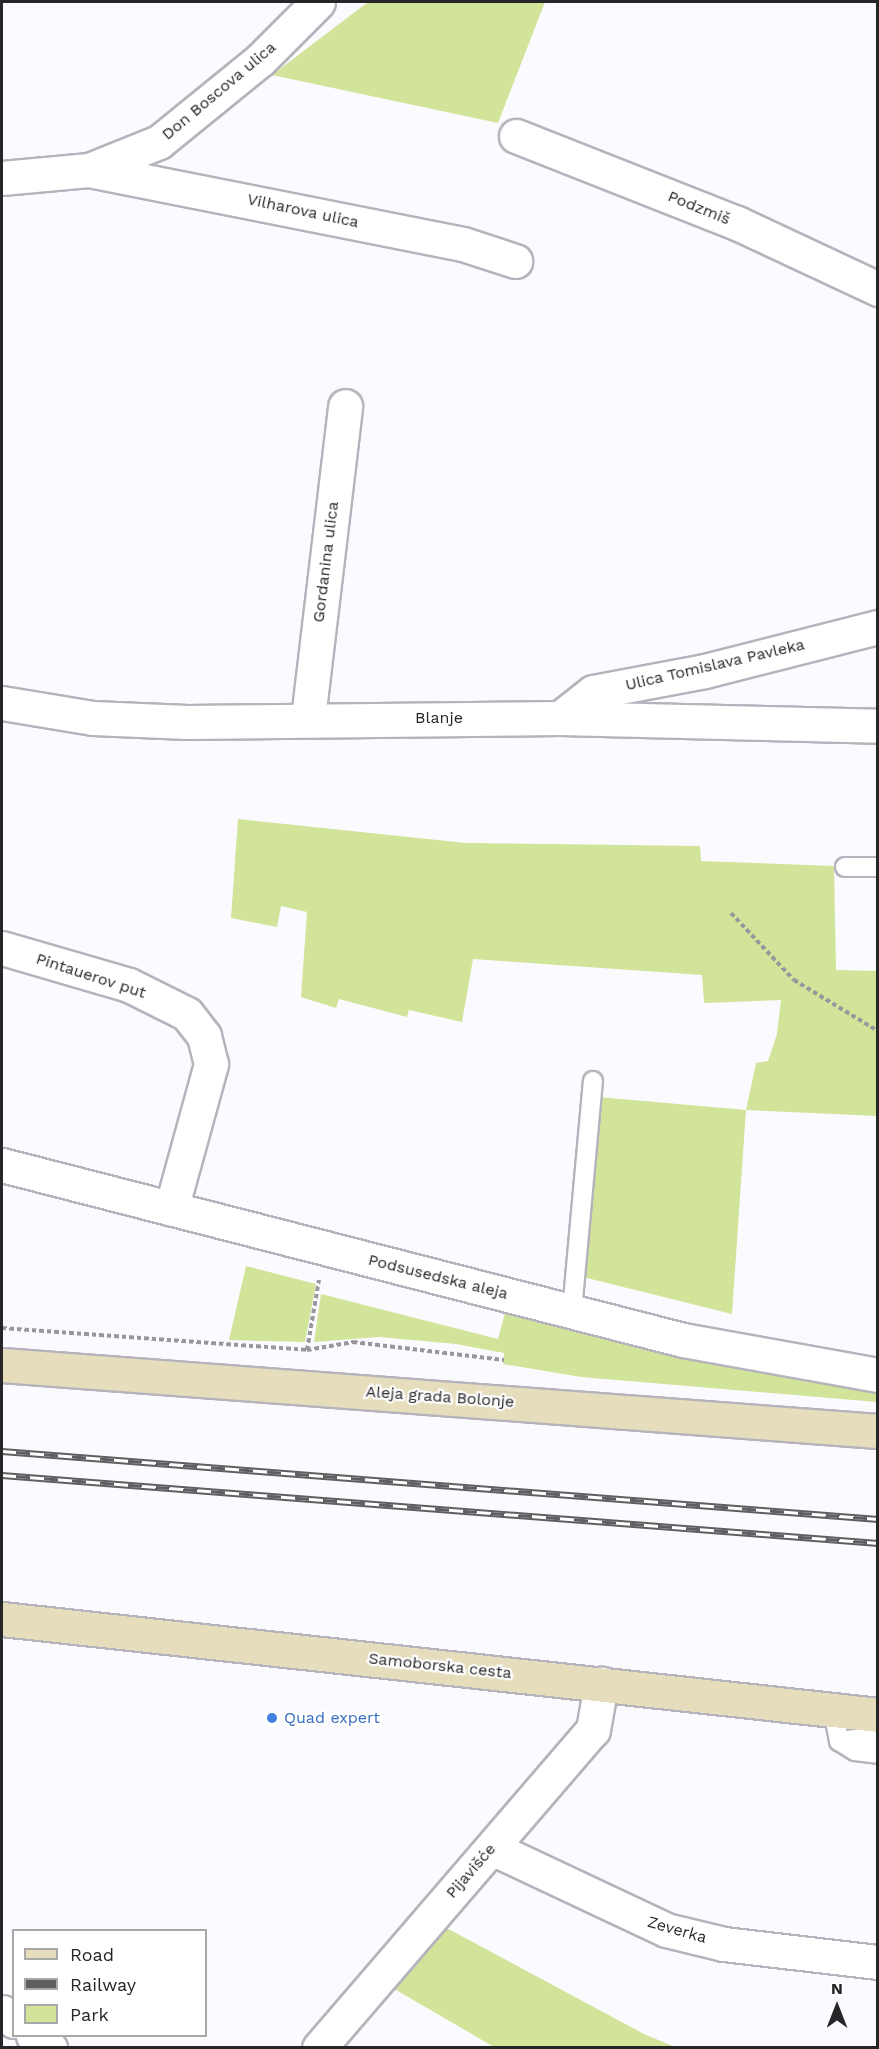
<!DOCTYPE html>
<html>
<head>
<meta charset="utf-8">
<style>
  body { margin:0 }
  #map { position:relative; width:879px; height:2049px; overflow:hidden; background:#fbfaff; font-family:"Work Sans",sans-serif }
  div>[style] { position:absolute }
  .green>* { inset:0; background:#d1e499 }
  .path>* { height:4px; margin-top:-2px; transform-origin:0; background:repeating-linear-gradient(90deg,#98979b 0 4.5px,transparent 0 7.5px) }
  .roads { filter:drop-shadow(2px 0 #b5b3bb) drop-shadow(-2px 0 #b5b3bb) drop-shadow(0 2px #b5b3bb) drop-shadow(0 -2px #b5b3bb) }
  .service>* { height:18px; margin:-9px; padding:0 9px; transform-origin:9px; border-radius:9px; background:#fff }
  .minor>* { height:33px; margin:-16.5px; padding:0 16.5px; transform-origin:16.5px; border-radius:16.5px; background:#fff }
  .tertiary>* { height:33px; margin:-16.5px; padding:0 16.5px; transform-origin:16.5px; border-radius:16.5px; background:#fff }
  .secondary>* { height:33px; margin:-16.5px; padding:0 16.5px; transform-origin:16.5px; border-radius:16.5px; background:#e5ddbc }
  .rail>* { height:7px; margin-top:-3.5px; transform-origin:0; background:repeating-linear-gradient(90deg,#fff 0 14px,#5f5e61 0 28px); box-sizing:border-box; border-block:2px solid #5f5e61 }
  .dots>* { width:16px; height:16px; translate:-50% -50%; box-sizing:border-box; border:3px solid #fff; border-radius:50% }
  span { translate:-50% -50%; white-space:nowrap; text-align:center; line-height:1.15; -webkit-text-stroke:4.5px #fff; paint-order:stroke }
  .street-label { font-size:16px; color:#262528 }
  .shop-label { font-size:16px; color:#366cbe }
  .left { translate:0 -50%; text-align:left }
  .frame { position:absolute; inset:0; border:3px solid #262528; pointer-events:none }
  .legend { position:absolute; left:12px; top:1929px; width:195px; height:108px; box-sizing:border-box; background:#fff; border:2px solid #a8a8a9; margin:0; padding:8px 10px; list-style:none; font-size:18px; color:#262528 }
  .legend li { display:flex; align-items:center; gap:12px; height:30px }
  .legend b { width:30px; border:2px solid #a8a8a9 }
  .north { position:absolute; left:807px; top:1977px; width:60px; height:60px; -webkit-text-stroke:4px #fff; paint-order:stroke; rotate:0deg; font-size:16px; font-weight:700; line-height:24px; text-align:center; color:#262528 }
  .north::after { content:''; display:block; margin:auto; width:21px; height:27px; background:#262528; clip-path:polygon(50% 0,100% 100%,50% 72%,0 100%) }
</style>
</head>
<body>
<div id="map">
  <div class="green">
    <div style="clip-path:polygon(368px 2px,545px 2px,498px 123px,272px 75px)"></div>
    <div style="clip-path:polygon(238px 819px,466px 843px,700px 846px,701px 861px,834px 866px,836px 970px,877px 971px,877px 1116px,746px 1110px,732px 1314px,583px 1277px,598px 1097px,746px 1110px,756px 1063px,768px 1061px,777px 1034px,781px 1000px,704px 1003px,702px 975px,473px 959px,462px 1022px,409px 1010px,407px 1017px,339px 999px,336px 1008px,301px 997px,307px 912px,281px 906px,277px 927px,231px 918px)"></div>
    <div style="clip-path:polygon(246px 1266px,316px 1284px,305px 1342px,229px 1340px)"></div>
    <div style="clip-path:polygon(321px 1294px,498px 1339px,505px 1313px,513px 1311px,786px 1377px,877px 1390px,877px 1402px,581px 1377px,503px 1364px,504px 1353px,456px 1344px,379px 1337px,314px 1342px)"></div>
    <div style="clip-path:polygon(441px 1925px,644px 2034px,675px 2047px,494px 2047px,391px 1987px)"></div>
  </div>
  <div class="path">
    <div style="left:731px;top:913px;width:92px;rotate:46.8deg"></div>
    <div style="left:794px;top:980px;width:98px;rotate:31.3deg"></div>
    <div style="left:2px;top:1328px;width:306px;rotate:4.1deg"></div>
    <div style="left:307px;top:1350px;width:47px;rotate:-9.9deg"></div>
    <div style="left:353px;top:1342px;width:152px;rotate:6.8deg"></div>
    <div style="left:307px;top:1350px;width:71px;rotate:-80.3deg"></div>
  </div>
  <div class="roads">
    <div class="service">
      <div style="left:845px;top:867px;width:33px"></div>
      <div style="left:572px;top:1311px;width:231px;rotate:-84.8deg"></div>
      <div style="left:833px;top:1710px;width:32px;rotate:79deg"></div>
      <div style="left:839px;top:1741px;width:19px;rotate:32deg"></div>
      <div style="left:855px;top:1751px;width:23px;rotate:7deg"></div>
      <div style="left:839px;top:1741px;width:39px;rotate:-7deg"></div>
    </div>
    <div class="minor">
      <div style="left:516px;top:136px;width:238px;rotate:21.5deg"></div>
      <div style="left:737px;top:223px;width:156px;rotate:25.1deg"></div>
      <div style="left:89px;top:170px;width:381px;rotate:11.2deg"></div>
      <div style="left:463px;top:244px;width:55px;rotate:18.1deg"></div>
      <div style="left:2px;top:178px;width:87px;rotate:-5.3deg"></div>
      <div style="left:89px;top:170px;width:75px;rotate:-21.8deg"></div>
      <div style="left:159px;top:142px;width:130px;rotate:-39.1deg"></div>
      <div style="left:260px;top:60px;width:82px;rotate:-45deg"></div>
      <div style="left:2px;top:703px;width:92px;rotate:9.4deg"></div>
      <div style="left:93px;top:718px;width:94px;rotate:2.4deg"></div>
      <div style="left:187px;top:722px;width:373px;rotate:-0.6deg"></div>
      <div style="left:560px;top:718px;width:318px;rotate:1.4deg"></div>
      <div style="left:308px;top:718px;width:314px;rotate:-83.2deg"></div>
      <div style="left:560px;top:718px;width:42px;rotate:-38.2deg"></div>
      <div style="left:593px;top:692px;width:114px;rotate:-10.6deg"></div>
      <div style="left:705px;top:671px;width:179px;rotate:-14.3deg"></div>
      <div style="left:2px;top:948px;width:132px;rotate:16.2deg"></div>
      <div style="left:129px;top:985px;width:65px;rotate:26.6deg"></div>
      <div style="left:187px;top:1014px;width:28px;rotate:52deg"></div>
      <div style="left:204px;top:1036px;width:29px;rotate:76deg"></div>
      <div style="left:211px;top:1064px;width:150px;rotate:105.4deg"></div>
      <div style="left:492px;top:1848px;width:192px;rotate:25.2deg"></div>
      <div style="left:666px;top:1930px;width:60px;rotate:13.6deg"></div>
      <div style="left:724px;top:1944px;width:155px;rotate:6.7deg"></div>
      <div style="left:2px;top:2012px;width:15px;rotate:37deg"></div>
      <div style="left:33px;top:2036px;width:21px;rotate:35deg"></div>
      <div style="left:319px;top:2048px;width:420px;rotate:-49.3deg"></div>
      <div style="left:593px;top:1730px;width:47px;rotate:-80.1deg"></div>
    </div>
    <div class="tertiary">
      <div style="left:2px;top:1165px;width:703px;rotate:14.41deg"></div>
      <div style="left:683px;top:1340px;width:198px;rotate:10.2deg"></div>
    </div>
    <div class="secondary">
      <div style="left:2px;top:1365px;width:878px;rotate:4.31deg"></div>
      <div style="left:2px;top:1619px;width:881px;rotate:6.25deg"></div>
    </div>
  </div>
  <div class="rail">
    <div style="left:2px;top:1451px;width:879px;rotate:4.44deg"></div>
    <div style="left:2px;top:1475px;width:879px;rotate:4.44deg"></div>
  </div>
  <div class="dots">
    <div style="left:272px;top:1718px;background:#3f7fe0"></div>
  </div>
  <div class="street-label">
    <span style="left:219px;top:91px;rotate:-40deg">Don Boscova ulica</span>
    <span style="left:699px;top:208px;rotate:22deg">Podzmiš</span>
    <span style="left:303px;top:211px;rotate:12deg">Vilharova ulica</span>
    <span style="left:326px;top:562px;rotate:-83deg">Gordanina ulica</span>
    <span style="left:715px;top:665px;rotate:-13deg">Ulica Tomislava Pavleka</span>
    <span style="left:439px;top:718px">Blanje</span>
    <span style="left:91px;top:976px;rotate:18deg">Pintauerov put</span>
    <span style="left:438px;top:1277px;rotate:14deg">Podsusedska aleja</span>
    <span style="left:440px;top:1397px;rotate:4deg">Aleja grada Bolonje</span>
    <span style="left:440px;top:1666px;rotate:6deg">Samoborska cesta</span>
    <span style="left:471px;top:1871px;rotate:-49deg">Pijavišće</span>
    <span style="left:677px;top:1930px;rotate:16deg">Zeverka</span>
  </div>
  <div class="shop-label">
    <span class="left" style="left:284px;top:1718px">Quad expert</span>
  </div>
  <div class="frame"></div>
  <ul class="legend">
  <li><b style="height:8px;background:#e5ddbc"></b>Road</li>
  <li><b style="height:8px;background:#5f5e61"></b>Railway</li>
  <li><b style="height:16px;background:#d1e499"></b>Park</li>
  </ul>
  <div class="north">N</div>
</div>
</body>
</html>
